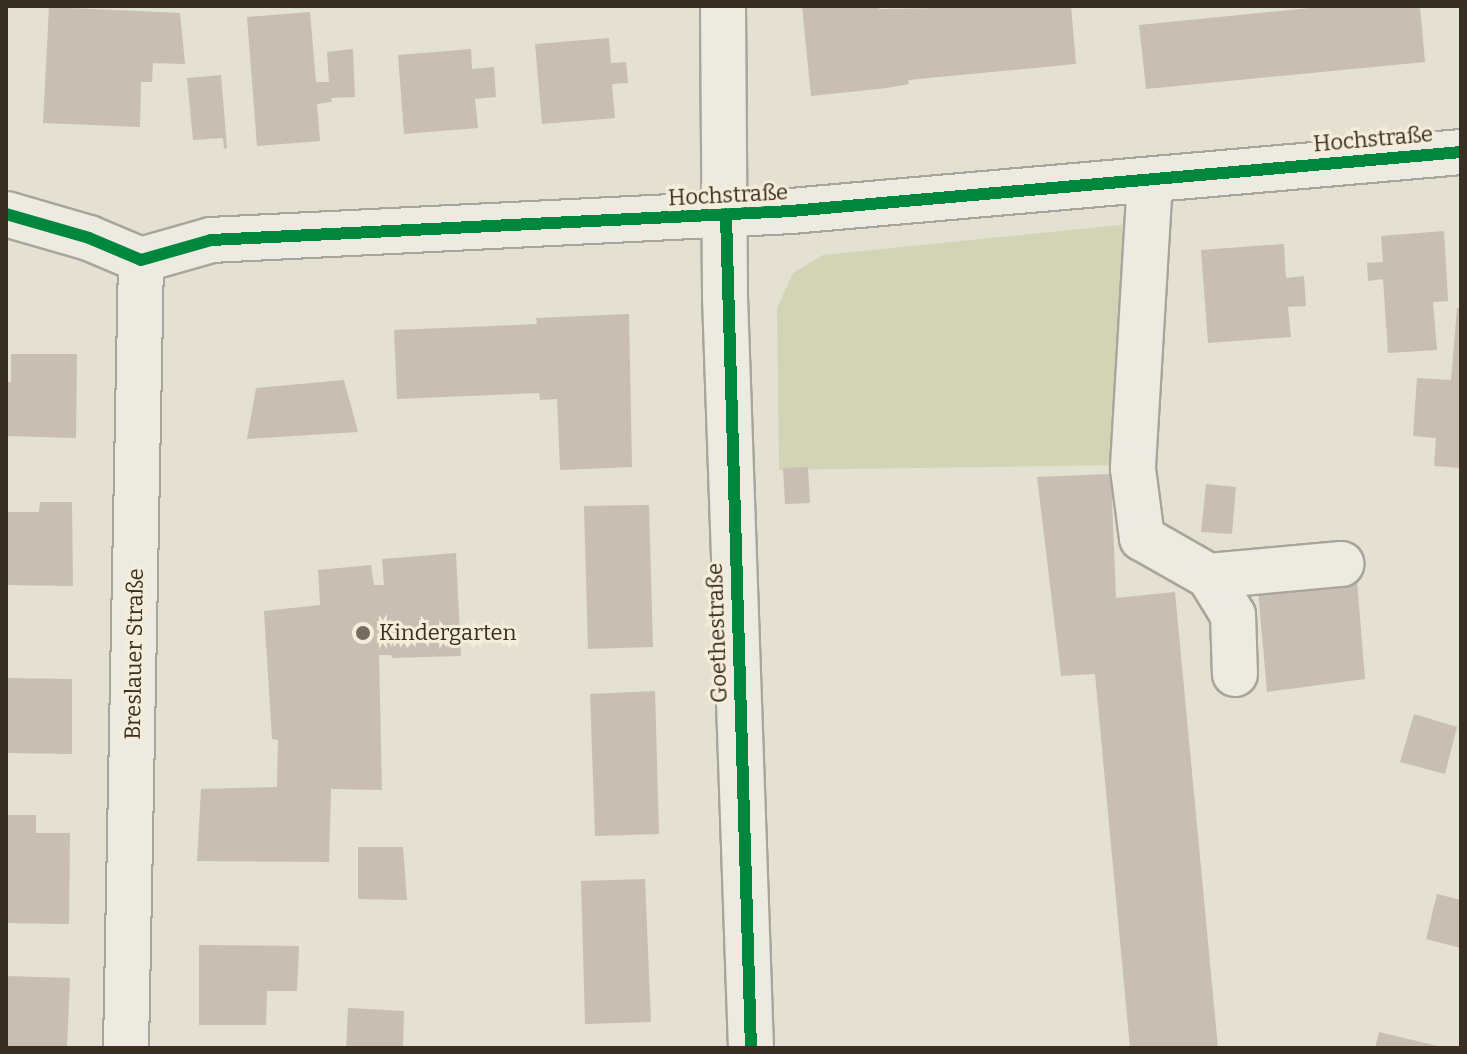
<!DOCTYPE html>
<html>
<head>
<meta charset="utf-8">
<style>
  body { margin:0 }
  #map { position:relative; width:1467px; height:1054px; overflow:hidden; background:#e4e0d2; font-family:Bitter,serif }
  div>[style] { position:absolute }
  .green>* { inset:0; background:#d2d4b5 }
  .building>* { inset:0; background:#c8beb3 }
  .roads { filter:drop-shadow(2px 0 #aaa59a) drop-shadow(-2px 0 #aaa59a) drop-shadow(0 2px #aaa59a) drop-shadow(0 -2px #aaa59a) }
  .minor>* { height:44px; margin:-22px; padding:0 22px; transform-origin:22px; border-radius:22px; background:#edeae2 }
  .cycleway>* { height:12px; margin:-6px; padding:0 6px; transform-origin:6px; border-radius:6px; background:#00873e }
  .dots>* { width:22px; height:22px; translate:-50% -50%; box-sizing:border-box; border:4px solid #f4edd9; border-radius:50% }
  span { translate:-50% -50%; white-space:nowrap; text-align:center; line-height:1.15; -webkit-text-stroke:6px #f4edd9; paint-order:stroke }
  .street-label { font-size:22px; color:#392e22 }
  .poi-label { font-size:22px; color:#392e22 }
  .left { translate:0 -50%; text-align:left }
  .frame { position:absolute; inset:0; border:8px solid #392e22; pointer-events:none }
</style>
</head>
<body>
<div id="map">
  <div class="green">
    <div style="clip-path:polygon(1129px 224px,1112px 465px,779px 470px,777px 308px,793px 273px,823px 255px)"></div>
  </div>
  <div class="building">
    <div style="clip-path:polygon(802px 6px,879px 6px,879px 9px,1071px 6px,1076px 64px,908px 80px,909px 84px,887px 88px,811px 96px)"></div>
    <div style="clip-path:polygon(1330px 6px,1420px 6px,1425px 62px,1146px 89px,1139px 25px)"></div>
    <div style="clip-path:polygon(49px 7px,180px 13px,185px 64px,153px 63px,152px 82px,141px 82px,140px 127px,43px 123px)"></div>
    <div style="clip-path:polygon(310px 12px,316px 82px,329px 82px,327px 52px,353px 49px,355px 97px,331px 98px,332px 102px,317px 104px,320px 141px,257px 146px,247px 17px)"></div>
    <div style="clip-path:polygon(609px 38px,611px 63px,626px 62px,628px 83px,612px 84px,615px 118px,542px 124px,535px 44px)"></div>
    <div style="clip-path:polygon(471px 49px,472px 69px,494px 67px,496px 97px,475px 99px,478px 128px,404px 134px,398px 55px)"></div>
    <div style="clip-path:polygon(221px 75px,227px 148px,224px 149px,223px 138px,193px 140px,187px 78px)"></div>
    <div style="clip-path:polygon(1444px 231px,1448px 301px,1433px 302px,1437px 350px,1388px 353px,1383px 279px,1368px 281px,1367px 263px,1383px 262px,1381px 236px)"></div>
    <div style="clip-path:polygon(1284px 244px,1286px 278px,1304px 276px,1306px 306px,1288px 307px,1291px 337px,1208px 343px,1201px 250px)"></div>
    <div style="clip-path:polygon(1457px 308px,1461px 309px,1461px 468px,1434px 466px,1436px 438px,1413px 436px,1417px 378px,1451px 380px)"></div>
    <div style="clip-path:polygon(629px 314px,632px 467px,560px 470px,557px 399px,540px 400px,539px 393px,397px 399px,394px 330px,537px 324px,536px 318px)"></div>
    <div style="clip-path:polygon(11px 354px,77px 354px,76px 438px,6px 436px,6px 382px,11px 382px)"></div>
    <div style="clip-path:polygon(344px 380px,358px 432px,247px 439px,256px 388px)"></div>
    <div style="clip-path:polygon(808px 467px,810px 503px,785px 504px,783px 468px)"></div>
    <div style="clip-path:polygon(1111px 474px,1116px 598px,1175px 592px,1218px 1048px,1130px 1048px,1095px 674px,1061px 676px,1037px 477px)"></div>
    <div style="clip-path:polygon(1206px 484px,1236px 487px,1232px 534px,1201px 532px)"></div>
    <div style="clip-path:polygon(40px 502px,72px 502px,73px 586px,6px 585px,6px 512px,39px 512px)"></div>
    <div style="clip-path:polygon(649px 505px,653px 647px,588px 649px,584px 506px)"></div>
    <div style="clip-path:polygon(456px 553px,461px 656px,392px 658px,391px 655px,379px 655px,382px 790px,331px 789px,329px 862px,197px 861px,201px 789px,277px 787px,278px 740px,272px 739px,264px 611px,320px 605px,318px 570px,371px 565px,374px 585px,384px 585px,382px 559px)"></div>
    <div style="clip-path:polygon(1357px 581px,1365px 679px,1267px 692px,1258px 590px)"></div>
    <div style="clip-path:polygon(6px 678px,72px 679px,72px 754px,6px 753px)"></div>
    <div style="clip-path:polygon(655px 691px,659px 834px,595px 836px,590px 694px)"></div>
    <div style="clip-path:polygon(1414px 714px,1457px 727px,1445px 774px,1400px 762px)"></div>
    <div style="clip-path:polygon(6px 815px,36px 815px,36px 833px,70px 833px,69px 924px,6px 923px)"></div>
    <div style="clip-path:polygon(358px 847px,403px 847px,407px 900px,358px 899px)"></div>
    <div style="clip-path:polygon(645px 879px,651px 1022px,585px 1024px,581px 881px)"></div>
    <div style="clip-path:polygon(1437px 894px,1461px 900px,1461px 948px,1426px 939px)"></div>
    <div style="clip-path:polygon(199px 945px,299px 946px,297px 991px,267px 991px,266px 1025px,199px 1025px)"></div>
    <div style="clip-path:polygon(6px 976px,70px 978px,67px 1048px,6px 1048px)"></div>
    <div style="clip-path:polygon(348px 1008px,404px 1011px,403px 1048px,346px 1048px)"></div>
    <div style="clip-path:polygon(1379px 1032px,1442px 1047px,1442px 1048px,1375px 1048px)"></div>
  </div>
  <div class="roads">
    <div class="minor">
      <div style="left:723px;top:6px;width:291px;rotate:89.6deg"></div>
      <div style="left:725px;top:297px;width:751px;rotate:88.02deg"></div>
      <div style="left:1150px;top:180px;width:289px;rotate:93.4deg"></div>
      <div style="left:1133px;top:469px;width:70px;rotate:82.6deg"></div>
      <div style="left:1142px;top:538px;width:77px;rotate:29.6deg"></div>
      <div style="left:1209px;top:576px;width:46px;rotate:58.4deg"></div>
      <div style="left:1233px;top:615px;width:59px;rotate:88.1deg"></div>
      <div style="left:6px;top:214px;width:86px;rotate:16.1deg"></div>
      <div style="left:89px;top:238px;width:56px;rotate:22.9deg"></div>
      <div style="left:141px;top:260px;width:73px;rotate:-15.9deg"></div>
      <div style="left:211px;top:240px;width:581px;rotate:-2.86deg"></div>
      <div style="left:791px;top:211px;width:673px;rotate:-5.03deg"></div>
      <div style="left:1209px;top:576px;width:133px;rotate:-5.2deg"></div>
      <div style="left:126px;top:1048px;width:788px;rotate:-88.91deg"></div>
    </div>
  </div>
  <div class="cycleway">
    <div style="left:6px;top:214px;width:86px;rotate:16.1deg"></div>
    <div style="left:89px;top:238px;width:56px;rotate:22.9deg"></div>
    <div style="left:141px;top:260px;width:73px;rotate:-15.9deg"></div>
    <div style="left:211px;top:240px;width:581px;rotate:-2.86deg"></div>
    <div style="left:791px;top:211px;width:673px;rotate:-5.03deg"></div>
    <div style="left:726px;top:216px;width:832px;rotate:88.28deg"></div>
  </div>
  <div class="dots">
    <div style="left:363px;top:633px;background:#756c60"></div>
  </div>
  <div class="street-label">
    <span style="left:1373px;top:139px;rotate:-5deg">Hochstraße</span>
    <span style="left:728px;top:195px;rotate:-3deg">Hochstraße</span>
    <span style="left:717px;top:633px;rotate:-92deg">Goethestraße</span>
    <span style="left:134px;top:654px;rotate:-89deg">Breslauer Straße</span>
  </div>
  <div class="poi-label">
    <span class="left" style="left:379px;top:633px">Kindergarten</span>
  </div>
  <div class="frame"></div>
</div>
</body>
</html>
